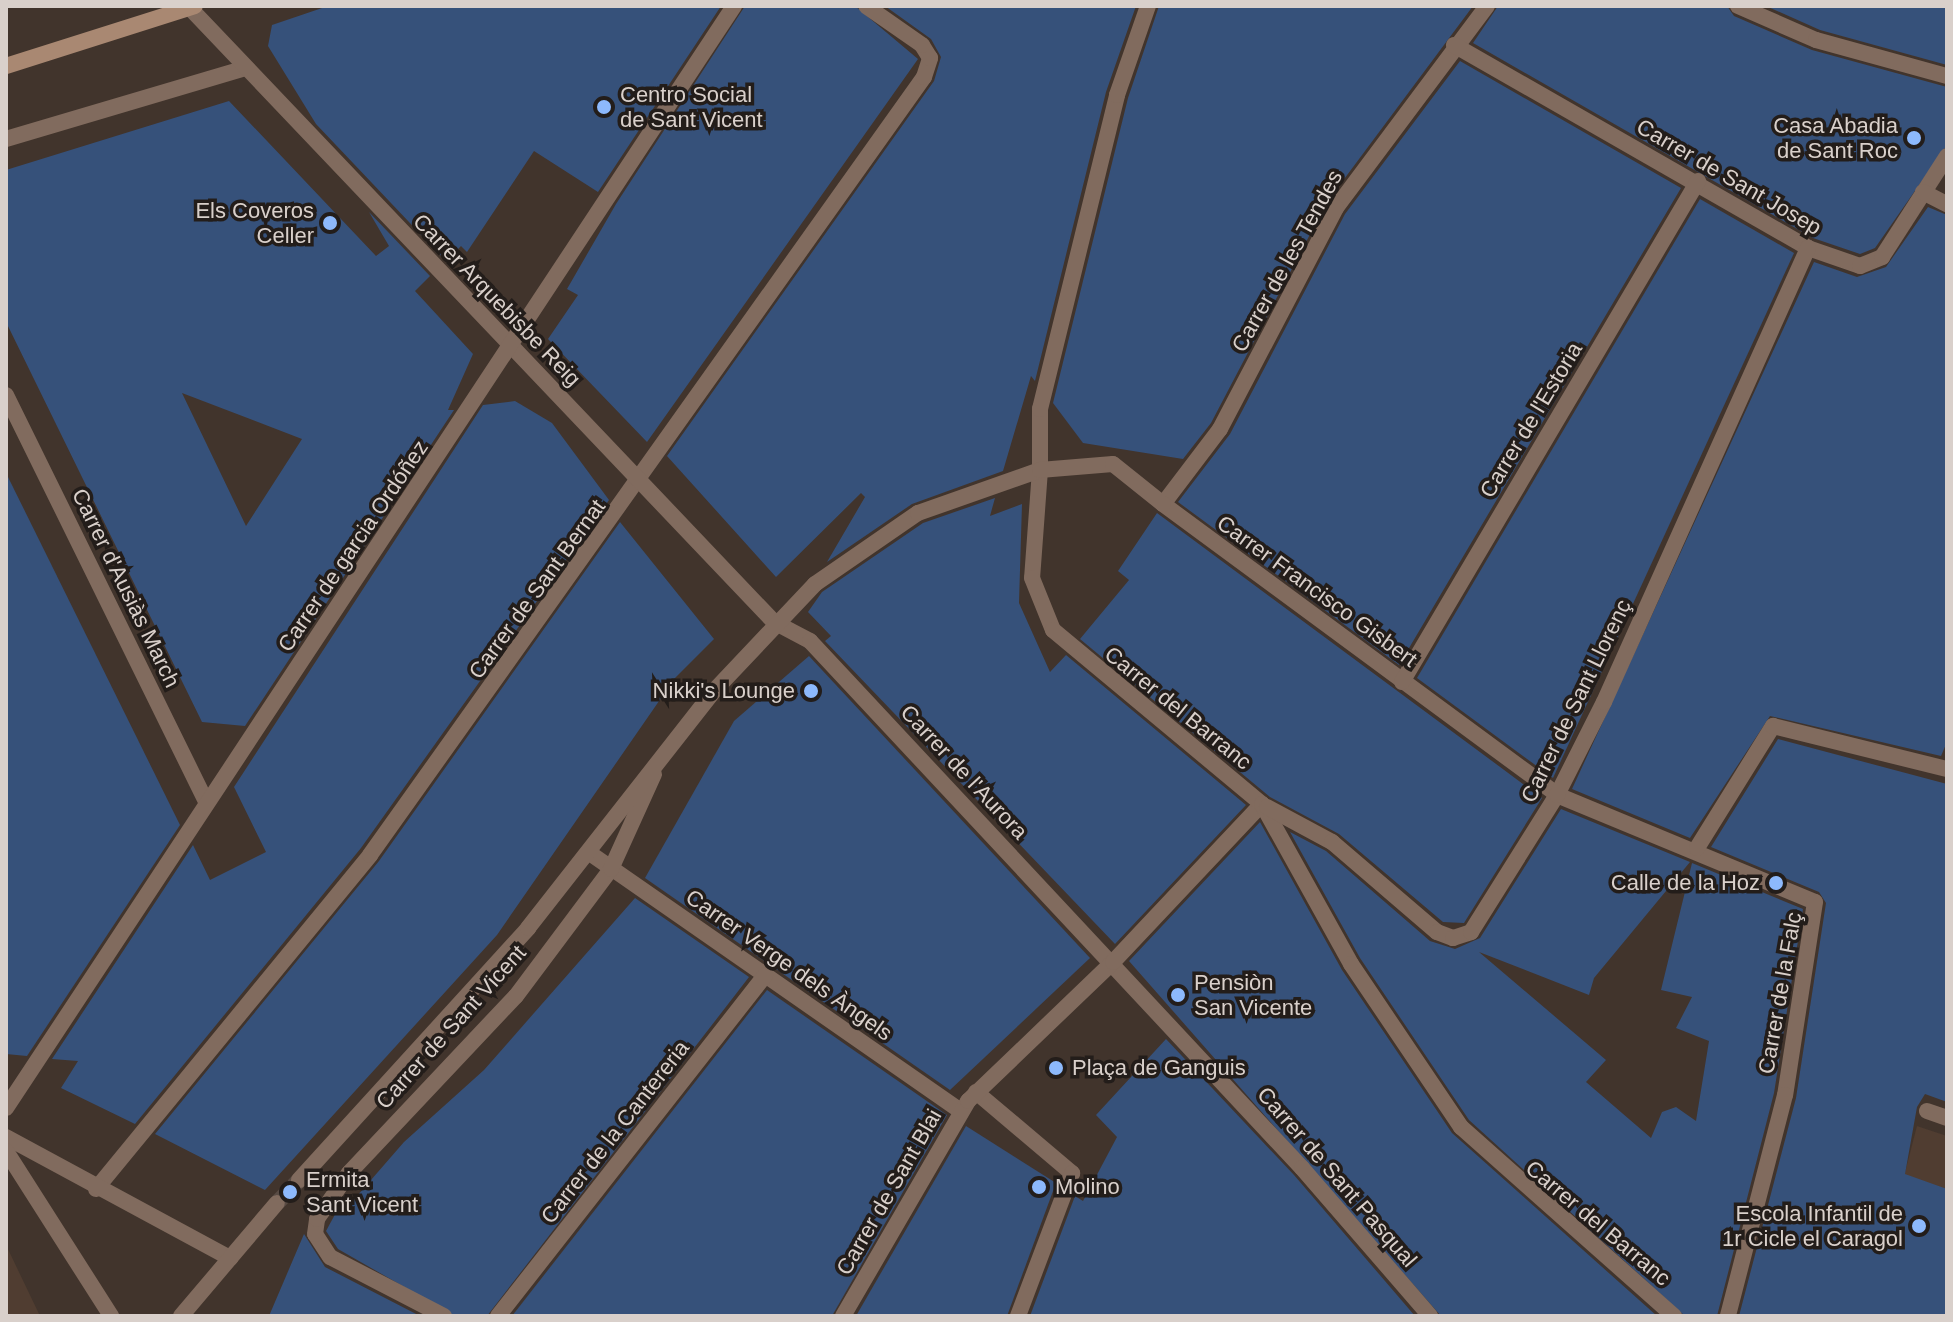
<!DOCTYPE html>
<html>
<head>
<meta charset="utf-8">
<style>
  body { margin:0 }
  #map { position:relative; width:1953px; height:1322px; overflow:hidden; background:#41342c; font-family:Arial,sans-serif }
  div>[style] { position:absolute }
  .built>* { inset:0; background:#503d31 }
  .building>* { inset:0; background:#36517a }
  .street-tunnel>* { height:16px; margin-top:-8px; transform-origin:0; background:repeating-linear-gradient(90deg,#584b44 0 16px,transparent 0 24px) }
  .lane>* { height:16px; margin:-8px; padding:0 8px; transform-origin:8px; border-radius:8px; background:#816b5e }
  .street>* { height:16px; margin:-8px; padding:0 8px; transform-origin:8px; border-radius:8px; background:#816b5e }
  .secondary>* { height:16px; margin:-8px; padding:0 8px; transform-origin:8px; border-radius:8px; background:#a98872 }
  .dots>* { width:22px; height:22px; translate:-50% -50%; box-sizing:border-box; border:4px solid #231d1a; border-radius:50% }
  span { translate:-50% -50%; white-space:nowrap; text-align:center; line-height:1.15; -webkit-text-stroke:7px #231d1a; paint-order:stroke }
  .poi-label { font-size:22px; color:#d9d0cb }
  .left { translate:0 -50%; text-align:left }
  .right { translate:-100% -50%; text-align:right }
  .street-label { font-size:22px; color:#d9d0cb }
  .frame { position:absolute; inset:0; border:8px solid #d9d0cb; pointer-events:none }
</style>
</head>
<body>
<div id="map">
  <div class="built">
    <div style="clip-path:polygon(1917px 1126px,1947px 1136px,1947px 1316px,1868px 1316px)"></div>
    <div style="clip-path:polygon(6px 1245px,40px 1316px,6px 1316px)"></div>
  </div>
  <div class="building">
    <div style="clip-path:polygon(328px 6px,721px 6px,598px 192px,534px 151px,467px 252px,461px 246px,446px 261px,316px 124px,268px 46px,272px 25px)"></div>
    <div style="clip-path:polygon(745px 6px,855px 6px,918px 59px,647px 442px,548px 339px,578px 295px,567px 289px,616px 204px)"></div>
    <div style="clip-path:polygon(885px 6px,1136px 6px,1106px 92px,1035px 381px,1031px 376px,1003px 471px,912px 504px,827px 562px,865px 497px,861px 493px,776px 577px,667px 456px,934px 81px,941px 57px,931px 39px)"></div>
    <div style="clip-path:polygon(1159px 6px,1473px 6px,1327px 202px,1211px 423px,1183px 459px,1083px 443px,1053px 403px,1128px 98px)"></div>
    <div style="clip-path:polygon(1498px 6px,1727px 6px,1734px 16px,1812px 50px,1947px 87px,1947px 145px,1875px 248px,1860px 254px,1813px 238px,1473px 43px)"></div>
    <div style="clip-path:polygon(1766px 6px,1947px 6px,1947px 65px,1820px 30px)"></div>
    <div style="clip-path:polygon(1460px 61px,1681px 188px,1399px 665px,1178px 502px,1230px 434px,1345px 214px)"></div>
    <div style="clip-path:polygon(evenodd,229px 101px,376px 256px,389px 246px,369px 212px,430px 276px,415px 291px,473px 354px,448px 410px,454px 410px,245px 726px,202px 722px,6px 322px,6px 170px,229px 101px,182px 393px,302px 439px,246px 526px,182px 393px)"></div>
    <div style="clip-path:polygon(1700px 199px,1794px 253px,1553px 778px,1417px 678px)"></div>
    <div style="clip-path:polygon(1928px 207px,1947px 215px,1947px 742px,1941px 756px,1770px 716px,1690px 838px,1572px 789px,1814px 262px,1857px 277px,1886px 267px)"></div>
    <div style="clip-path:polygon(515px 401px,552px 423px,609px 500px,361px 848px,135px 1124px,61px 1088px,78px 1061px,52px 1059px,193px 845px,210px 880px,266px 852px,234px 787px,483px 405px)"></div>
    <div style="clip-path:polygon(6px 473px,180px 825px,27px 1056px,6px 1054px)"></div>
    <div style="clip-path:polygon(995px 498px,990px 516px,1022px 504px,1019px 603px,1050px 672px,1066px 655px,1246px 805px,1115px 944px,825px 641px,831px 636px,808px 612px,822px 592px,923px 523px)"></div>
    <div style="clip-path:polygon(1157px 513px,1542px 798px,1464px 923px,1443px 922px,1339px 834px,1270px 797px,1080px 639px,1129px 580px,1118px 571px)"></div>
    <div style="clip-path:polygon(620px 522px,714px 639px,675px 678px,497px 935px,265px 1190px,155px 1134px,379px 861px)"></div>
    <div style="clip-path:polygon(809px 656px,1090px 958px,950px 1090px,645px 878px,734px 721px)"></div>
    <div style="clip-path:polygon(1778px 739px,1947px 784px,1947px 1102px,1925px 1094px,1917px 1107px,1905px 1174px,1947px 1189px,1947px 1316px,1739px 1316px,1796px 1098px,1826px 903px,1819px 892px,1711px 847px)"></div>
    <div style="clip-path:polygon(1561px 809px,1690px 862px,1594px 978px,1589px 995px,1479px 952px,1606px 1060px,1586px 1082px,1651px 1138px,1662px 1112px,1676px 1107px,1696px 1121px,1709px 1041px,1676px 1028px,1692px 997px,1661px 990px,1692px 863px,1803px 909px,1774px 1093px,1717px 1316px,1685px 1316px,1469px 1120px,1360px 958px,1290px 832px,1326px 851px,1430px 941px,1455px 949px,1480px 938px)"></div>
    <div style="clip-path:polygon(1260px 822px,1342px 970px,1452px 1133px,1657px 1316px,1441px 1316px,1129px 961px)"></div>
    <div style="clip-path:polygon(635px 898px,749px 977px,487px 1316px,455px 1316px,338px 1249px,326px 1231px,339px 1207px,344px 1211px,404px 1142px,484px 1070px)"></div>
    <div style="clip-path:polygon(767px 990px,947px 1115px,832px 1316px,512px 1316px)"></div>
    <div style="clip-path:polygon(1166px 1039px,1294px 1175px,1415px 1316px,1030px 1316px,1075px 1196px,1083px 1201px,1117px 1137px,1096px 1115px)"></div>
    <div style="clip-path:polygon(966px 1126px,1056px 1183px,1007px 1316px,856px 1316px)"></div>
    <div style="clip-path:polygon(304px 1234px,325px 1267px,420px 1316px,269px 1316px)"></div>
  </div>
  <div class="street-tunnel">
    <div style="left:277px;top:1203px;width:32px;rotate:-46deg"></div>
  </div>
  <div class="lane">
    <div style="left:1487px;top:6px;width:252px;rotate:126.8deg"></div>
    <div style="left:1336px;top:208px;width:250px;rotate:117.7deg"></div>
    <div style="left:1220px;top:429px;width:94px;rotate:127.2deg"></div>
    <div style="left:1163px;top:504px;width:490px;rotate:36.4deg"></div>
    <div style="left:1557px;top:795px;width:279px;rotate:22.5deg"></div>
    <div style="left:1815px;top:902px;width:195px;rotate:98.8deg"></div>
    <div style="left:1785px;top:1095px;width:228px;rotate:104.5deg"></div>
    <div style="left:1738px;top:6px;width:85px;rotate:23.6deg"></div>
    <div style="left:1816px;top:40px;width:136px;rotate:15.4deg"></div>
    <div style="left:1454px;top:45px;width:408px;rotate:29.8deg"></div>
    <div style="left:1808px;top:248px;width:55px;rotate:19.1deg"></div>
    <div style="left:1860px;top:266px;width:24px;rotate:-22deg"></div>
    <div style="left:1882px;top:257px;width:120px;rotate:-57.2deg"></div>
    <div style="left:6px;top:139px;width:246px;rotate:-16.5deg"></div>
    <div style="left:1923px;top:192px;width:27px;rotate:27deg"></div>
    <div style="left:1040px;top:470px;width:61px;rotate:-90deg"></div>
    <div style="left:1040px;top:409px;width:323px;rotate:-76.2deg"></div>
    <div style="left:1117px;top:95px;width:94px;rotate:-70.8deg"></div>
    <div style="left:774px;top:622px;width:41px;rotate:27.8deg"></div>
    <div style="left:810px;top:641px;width:721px;rotate:46.97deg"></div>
    <div style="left:1302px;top:1168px;width:196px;rotate:49.1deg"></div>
    <div style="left:1402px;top:682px;width:582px;rotate:-59.42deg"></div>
    <div style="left:1697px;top:848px;width:144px;rotate:-58.1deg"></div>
    <div style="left:1773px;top:726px;width:179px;rotate:13.9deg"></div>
    <div style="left:591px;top:854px;width:450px;rotate:34.8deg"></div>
    <div style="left:976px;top:1092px;width:126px;rotate:40.2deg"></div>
    <div style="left:1072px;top:1173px;width:153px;rotate:110.7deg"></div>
    <div style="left:1927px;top:1111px;width:21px;rotate:19deg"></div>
    <div style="left:96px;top:1189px;width:432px;rotate:-50.6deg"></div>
    <div style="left:370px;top:855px;width:955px;rotate:-54.55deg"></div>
    <div style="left:924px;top:77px;width:20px;rotate:-72deg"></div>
    <div style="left:930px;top:58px;width:15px;rotate:-122deg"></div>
    <div style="left:922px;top:45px;width:68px;rotate:-145.1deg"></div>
    <div style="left:444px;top:1316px;width:128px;rotate:-152.6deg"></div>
    <div style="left:330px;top:1257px;width:27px;rotate:-123deg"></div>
    <div style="left:315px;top:1234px;width:15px;rotate:-82deg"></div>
    <div style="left:317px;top:1219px;width:56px;rotate:-55.2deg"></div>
    <div style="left:349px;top:1173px;width:243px;rotate:-46.7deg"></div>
    <div style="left:516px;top:996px;width:159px;rotate:-53.2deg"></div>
    <div style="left:611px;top:869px;width:104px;rotate:-65.6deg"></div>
    <div style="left:498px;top:1316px;width:433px;rotate:-51.9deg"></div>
    <div style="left:843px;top:1316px;width:249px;rotate:-59.8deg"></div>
    <div style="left:968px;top:1101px;width:201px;rotate:-43.8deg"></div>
    <div style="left:1113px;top:962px;width:217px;rotate:-46.7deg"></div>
  </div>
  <div class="street">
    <div style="left:188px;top:6px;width:850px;rotate:46.43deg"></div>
    <div style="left:6px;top:395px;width:453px;rotate:63.8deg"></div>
    <div style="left:1040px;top:470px;width:108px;rotate:94.2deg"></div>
    <div style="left:1032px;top:578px;width:56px;rotate:68deg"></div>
    <div style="left:1053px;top:630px;width:272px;rotate:39.8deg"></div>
    <div style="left:1262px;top:804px;width:183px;rotate:60.9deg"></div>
    <div style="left:1351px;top:964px;width:197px;rotate:56deg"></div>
    <div style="left:1461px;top:1127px;width:285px;rotate:41.6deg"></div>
    <div style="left:1267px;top:807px;width:74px;rotate:28.3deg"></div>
    <div style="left:1332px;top:842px;width:138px;rotate:40.6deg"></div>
    <div style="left:1437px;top:932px;width:17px;rotate:21deg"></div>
    <div style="left:1453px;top:938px;width:19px;rotate:-18deg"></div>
    <div style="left:1471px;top:932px;width:162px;rotate:-57.9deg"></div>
    <div style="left:1557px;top:795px;width:104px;rotate:-63.2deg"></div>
    <div style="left:1604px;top:702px;width:498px;rotate:-65.8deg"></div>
    <div style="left:6px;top:1108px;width:1321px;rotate:-56.55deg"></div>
    <div style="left:6px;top:1137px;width:255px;rotate:28.4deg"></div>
    <div style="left:6px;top:1151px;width:196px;rotate:57.5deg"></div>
    <div style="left:299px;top:1180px;width:341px;rotate:-47.7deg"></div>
    <div style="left:528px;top:928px;width:298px;rotate:-51.9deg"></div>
    <div style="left:712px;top:693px;width:150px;rotate:-46.6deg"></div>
    <div style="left:815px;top:584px;width:125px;rotate:-34.6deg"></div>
    <div style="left:918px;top:513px;width:129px;rotate:-19.4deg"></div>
    <div style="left:1040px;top:470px;width:73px;rotate:-4.7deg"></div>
    <div style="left:1113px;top:464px;width:64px;rotate:38.7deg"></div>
    <div style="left:181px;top:1316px;width:148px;rotate:-49.7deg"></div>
  </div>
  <div class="secondary">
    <div style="left:6px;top:66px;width:198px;rotate:-17.6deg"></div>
  </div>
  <div class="dots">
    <div style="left:604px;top:107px;background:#8db9fc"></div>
    <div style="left:1914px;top:138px;background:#8db9fc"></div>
    <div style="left:330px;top:223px;background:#8db9fc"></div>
    <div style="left:811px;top:691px;background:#8db9fc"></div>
    <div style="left:1776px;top:883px;background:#8db9fc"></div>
    <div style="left:1178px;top:995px;background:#8db9fc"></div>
    <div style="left:1056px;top:1068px;background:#8db9fc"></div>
    <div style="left:1039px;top:1187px;background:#8db9fc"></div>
    <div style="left:290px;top:1192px;background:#8db9fc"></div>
    <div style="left:1919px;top:1226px;background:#8db9fc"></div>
  </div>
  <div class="poi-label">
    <span class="left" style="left:620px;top:107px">Centro Social<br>de Sant Vicent</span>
    <span class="right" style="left:1898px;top:138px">Casa Abadia<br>de Sant Roc</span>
    <span class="right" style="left:314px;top:223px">Els Coveros<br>Celler</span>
    <span class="right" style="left:795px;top:691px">Nikki's Lounge</span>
    <span class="right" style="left:1760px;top:883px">Calle de la Hoz</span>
    <span class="left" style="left:1194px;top:995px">Pensiòn<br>San Vicente</span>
    <span class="left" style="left:1072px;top:1068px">Plaça de Ganguis</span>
    <span class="left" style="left:306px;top:1192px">Ermita<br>Sant Vicent</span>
    <span class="left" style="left:1055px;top:1187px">Molino</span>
    <span class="right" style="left:1903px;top:1226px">Escola Infantil de<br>1r Cicle el Caragol</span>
  </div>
  <div class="street-label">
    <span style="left:1729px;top:177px;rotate:30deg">Carrer de Sant Josep</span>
    <span style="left:1287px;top:261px;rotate:-61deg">Carrer de les Tendes</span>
    <span style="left:497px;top:300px;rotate:46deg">Carrer Arquebisbe Reig</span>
    <span style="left:1531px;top:420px;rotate:-59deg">Carrer de l'Estoria</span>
    <span style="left:353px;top:546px;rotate:-56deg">Carrer de garcia Ordóñez</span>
    <span style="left:126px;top:588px;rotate:64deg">Carrer d'Ausiàs March</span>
    <span style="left:537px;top:589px;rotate:-54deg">Carrer de Sant Bernat</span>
    <span style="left:1317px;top:591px;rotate:36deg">Carrer Francisco Gisbert</span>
    <span style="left:1576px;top:701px;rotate:-64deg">Carrer de Sant Llorenç</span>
    <span style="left:1178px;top:708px;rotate:39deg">Carrer del Barranc</span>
    <span style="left:964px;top:772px;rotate:47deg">Carrer de l'Aurora</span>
    <span style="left:789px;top:965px;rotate:35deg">Carrer Verge dels Àngels</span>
    <span style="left:1780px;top:993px;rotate:-80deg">Carrer de la Falç</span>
    <span style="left:451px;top:1027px;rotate:-48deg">Carrer de Sant Vicent</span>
    <span style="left:615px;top:1132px;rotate:-52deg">Carrer de la Cantereria</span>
    <span style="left:1337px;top:1177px;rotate:49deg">Carrer de Sant Pasqual</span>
    <span style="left:889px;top:1192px;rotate:-60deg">Carrer de Sant Blai</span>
    <span style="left:1598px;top:1223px;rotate:40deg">Carrer del Barranc</span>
  </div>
  <div class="frame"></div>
</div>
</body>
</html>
